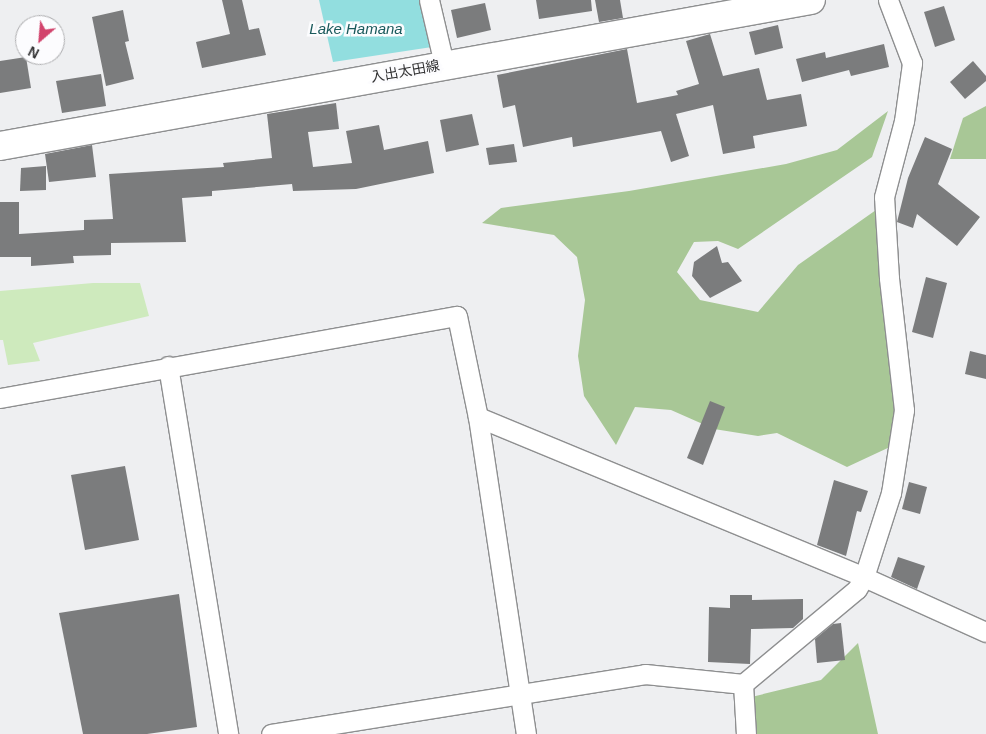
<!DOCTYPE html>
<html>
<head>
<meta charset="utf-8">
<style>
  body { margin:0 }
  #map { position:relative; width:986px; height:734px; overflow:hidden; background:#eeeff1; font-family:Helvetica,"Noto Sans JP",sans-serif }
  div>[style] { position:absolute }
  .green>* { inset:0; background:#ceeabd }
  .forest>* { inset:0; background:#a8c796 }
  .water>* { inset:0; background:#92dedf }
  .building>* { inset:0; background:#7b7c7d }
  .roads { filter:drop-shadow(1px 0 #8e8f90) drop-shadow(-1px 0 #8e8f90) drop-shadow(0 1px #8e8f90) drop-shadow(0 -1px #8e8f90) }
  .minor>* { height:19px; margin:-9.5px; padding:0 9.5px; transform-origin:9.5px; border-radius:9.5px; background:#fff }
  .secondary>* { height:28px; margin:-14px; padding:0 14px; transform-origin:14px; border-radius:14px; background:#fff }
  span { translate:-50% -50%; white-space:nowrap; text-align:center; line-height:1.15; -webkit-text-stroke:5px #fcfcfe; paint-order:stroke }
  .street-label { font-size:14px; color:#343435 }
  .water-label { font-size:15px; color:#1a5a5c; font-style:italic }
  .north { position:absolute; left:15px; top:15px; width:50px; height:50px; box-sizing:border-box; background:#fcfcfe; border:1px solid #acacae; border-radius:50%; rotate:207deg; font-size:14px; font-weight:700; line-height:20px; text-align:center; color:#343435 }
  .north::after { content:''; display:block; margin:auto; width:18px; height:22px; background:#d2436c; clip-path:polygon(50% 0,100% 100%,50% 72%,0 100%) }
</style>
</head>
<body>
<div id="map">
  <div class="green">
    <div style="clip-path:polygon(93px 283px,140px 283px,149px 316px,33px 343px,40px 361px,8px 365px,3px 340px,0 340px,0 291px)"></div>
  </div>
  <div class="forest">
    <div style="clip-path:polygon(986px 106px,986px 159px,950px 159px,963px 118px)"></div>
    <div style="clip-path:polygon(888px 111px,872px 157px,738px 249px,718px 241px,694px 242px,677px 272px,700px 300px,758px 312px,798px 265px,876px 210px,900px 375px,892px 446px,847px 467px,777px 433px,758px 436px,714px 429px,671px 410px,635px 407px,616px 445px,584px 396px,578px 356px,585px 300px,577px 257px,554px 235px,482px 223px,501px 208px,629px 191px,786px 164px,837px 150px)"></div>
    <div style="clip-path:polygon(858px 643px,878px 734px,744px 734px,743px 699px,821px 680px)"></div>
  </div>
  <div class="water">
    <div style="clip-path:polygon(319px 0,423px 0,432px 47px,333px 62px)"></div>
  </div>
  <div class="building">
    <div style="clip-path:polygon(222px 0,242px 0,249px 30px,259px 28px,266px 55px,202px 68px,196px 42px,230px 34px)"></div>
    <div style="clip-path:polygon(536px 0,591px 0,592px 11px,539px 19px)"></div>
    <div style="clip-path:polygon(595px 0,620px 0,623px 18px,599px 22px)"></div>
    <div style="clip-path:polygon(485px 3px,491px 30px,457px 38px,451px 10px)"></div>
    <div style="clip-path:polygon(944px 6px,955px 40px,935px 47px,924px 12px)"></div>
    <div style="clip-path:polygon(123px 10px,129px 41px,125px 42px,134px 79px,106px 86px,92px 17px)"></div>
    <div style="clip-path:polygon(778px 25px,783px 48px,755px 55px,749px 32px)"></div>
    <div style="clip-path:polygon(710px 34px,723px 76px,759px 68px,767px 100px,801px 94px,807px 126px,753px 136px,755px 148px,723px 154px,713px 105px,676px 114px,689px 156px,671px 162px,661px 131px,573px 147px,572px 137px,523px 147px,515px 105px,503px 108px,497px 75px,627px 49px,637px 103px,678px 95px,676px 91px,699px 84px,686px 41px)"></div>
    <div style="clip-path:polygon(884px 44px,889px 67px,851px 76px,849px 70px,802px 82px,796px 59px,825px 52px,826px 58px)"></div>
    <div style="clip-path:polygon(26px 57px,31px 88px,0 93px,0 61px)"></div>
    <div style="clip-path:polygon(973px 61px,986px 76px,986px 81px,965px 99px,950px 82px)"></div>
    <div style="clip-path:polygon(101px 74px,106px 106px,62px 113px,56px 81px)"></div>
    <div style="clip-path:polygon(336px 103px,339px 129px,308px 132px,313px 167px,352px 163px,346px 131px,379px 125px,384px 150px,428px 141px,434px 173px,356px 189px,293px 191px,292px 184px,212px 191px,212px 196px,182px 198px,186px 242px,111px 243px,111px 255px,73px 256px,74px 263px,31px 266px,31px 257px,0 257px,0 202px,19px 202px,19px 234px,84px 230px,84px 220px,113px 219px,109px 174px,224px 167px,223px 163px,272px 158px,267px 114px)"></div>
    <div style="clip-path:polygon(472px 114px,479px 145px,446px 152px,440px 120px)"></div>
    <div style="clip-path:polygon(925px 137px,952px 149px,938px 184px,980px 217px,957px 246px,917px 214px,913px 228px,897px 222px,908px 178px)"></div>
    <div style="clip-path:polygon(514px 144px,517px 162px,489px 165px,486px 148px)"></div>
    <div style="clip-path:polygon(92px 145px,96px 177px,49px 182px,45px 154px)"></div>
    <div style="clip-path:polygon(46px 166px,46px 190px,20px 191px,21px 168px)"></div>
    <div style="clip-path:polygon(717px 246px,722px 263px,728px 262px,742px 281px,710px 298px,692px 276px,694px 262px)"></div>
    <div style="clip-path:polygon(926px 277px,947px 283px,933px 338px,912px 332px)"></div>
    <div style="clip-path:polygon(970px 351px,986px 355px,986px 379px,965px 374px)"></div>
    <div style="clip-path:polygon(710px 401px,725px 407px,703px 465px,687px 458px)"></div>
    <div style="clip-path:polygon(125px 466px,139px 540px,85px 550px,71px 475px)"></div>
    <div style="clip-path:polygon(834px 480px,868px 491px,861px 512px,857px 511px,846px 556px,817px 545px)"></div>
    <div style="clip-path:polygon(909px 482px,927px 487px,920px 514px,902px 509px)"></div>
    <div style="clip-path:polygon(898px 557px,925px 566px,917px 589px,891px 577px)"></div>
    <div style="clip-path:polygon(179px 594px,197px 727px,147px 734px,83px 734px,59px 613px)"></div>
    <div style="clip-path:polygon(730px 595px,752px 595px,752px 600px,803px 599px,803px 619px,793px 628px,751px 629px,750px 664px,708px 662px,709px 607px,730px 608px)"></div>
    <div style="clip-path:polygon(841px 623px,845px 660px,817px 663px,815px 639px,833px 624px)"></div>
  </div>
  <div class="roads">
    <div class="minor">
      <div style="left:429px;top:0;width:66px;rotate:76.8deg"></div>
      <div style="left:168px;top:366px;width:373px;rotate:80.7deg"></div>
      <div style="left:0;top:398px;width:464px;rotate:-10.2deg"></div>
      <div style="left:457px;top:316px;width:103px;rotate:78.3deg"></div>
      <div style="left:478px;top:417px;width:321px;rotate:81.4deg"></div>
      <div style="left:478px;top:417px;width:418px;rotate:22.5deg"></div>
      <div style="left:864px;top:577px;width:134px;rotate:24.3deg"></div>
      <div style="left:743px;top:684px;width:50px;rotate:86.6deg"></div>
      <div style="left:271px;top:734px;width:379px;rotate:-9.1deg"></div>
      <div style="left:645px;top:674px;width:99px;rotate:5.8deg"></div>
      <div style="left:743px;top:684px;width:148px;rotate:-39.8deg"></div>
      <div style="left:857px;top:589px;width:14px;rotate:-60deg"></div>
      <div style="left:864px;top:577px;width:88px;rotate:-72.2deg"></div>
      <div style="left:891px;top:493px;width:84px;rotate:-81.1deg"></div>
      <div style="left:904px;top:410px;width:133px;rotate:-96.5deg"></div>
      <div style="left:889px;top:278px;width:81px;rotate:-93.5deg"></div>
      <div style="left:884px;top:197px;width:79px;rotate:-75.3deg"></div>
      <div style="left:904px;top:121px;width:59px;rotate:-82.1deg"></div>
      <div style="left:912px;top:63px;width:67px;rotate:-110.9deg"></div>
    </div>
    <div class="secondary">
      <div style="left:0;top:146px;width:824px;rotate:-10.21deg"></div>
    </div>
  </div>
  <div class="street-label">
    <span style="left:405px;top:71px;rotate:-10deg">入出太田線</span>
  </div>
  <div class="water-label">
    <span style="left:356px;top:29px">Lake Hamana</span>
  </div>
  <div class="north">N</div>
</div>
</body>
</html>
